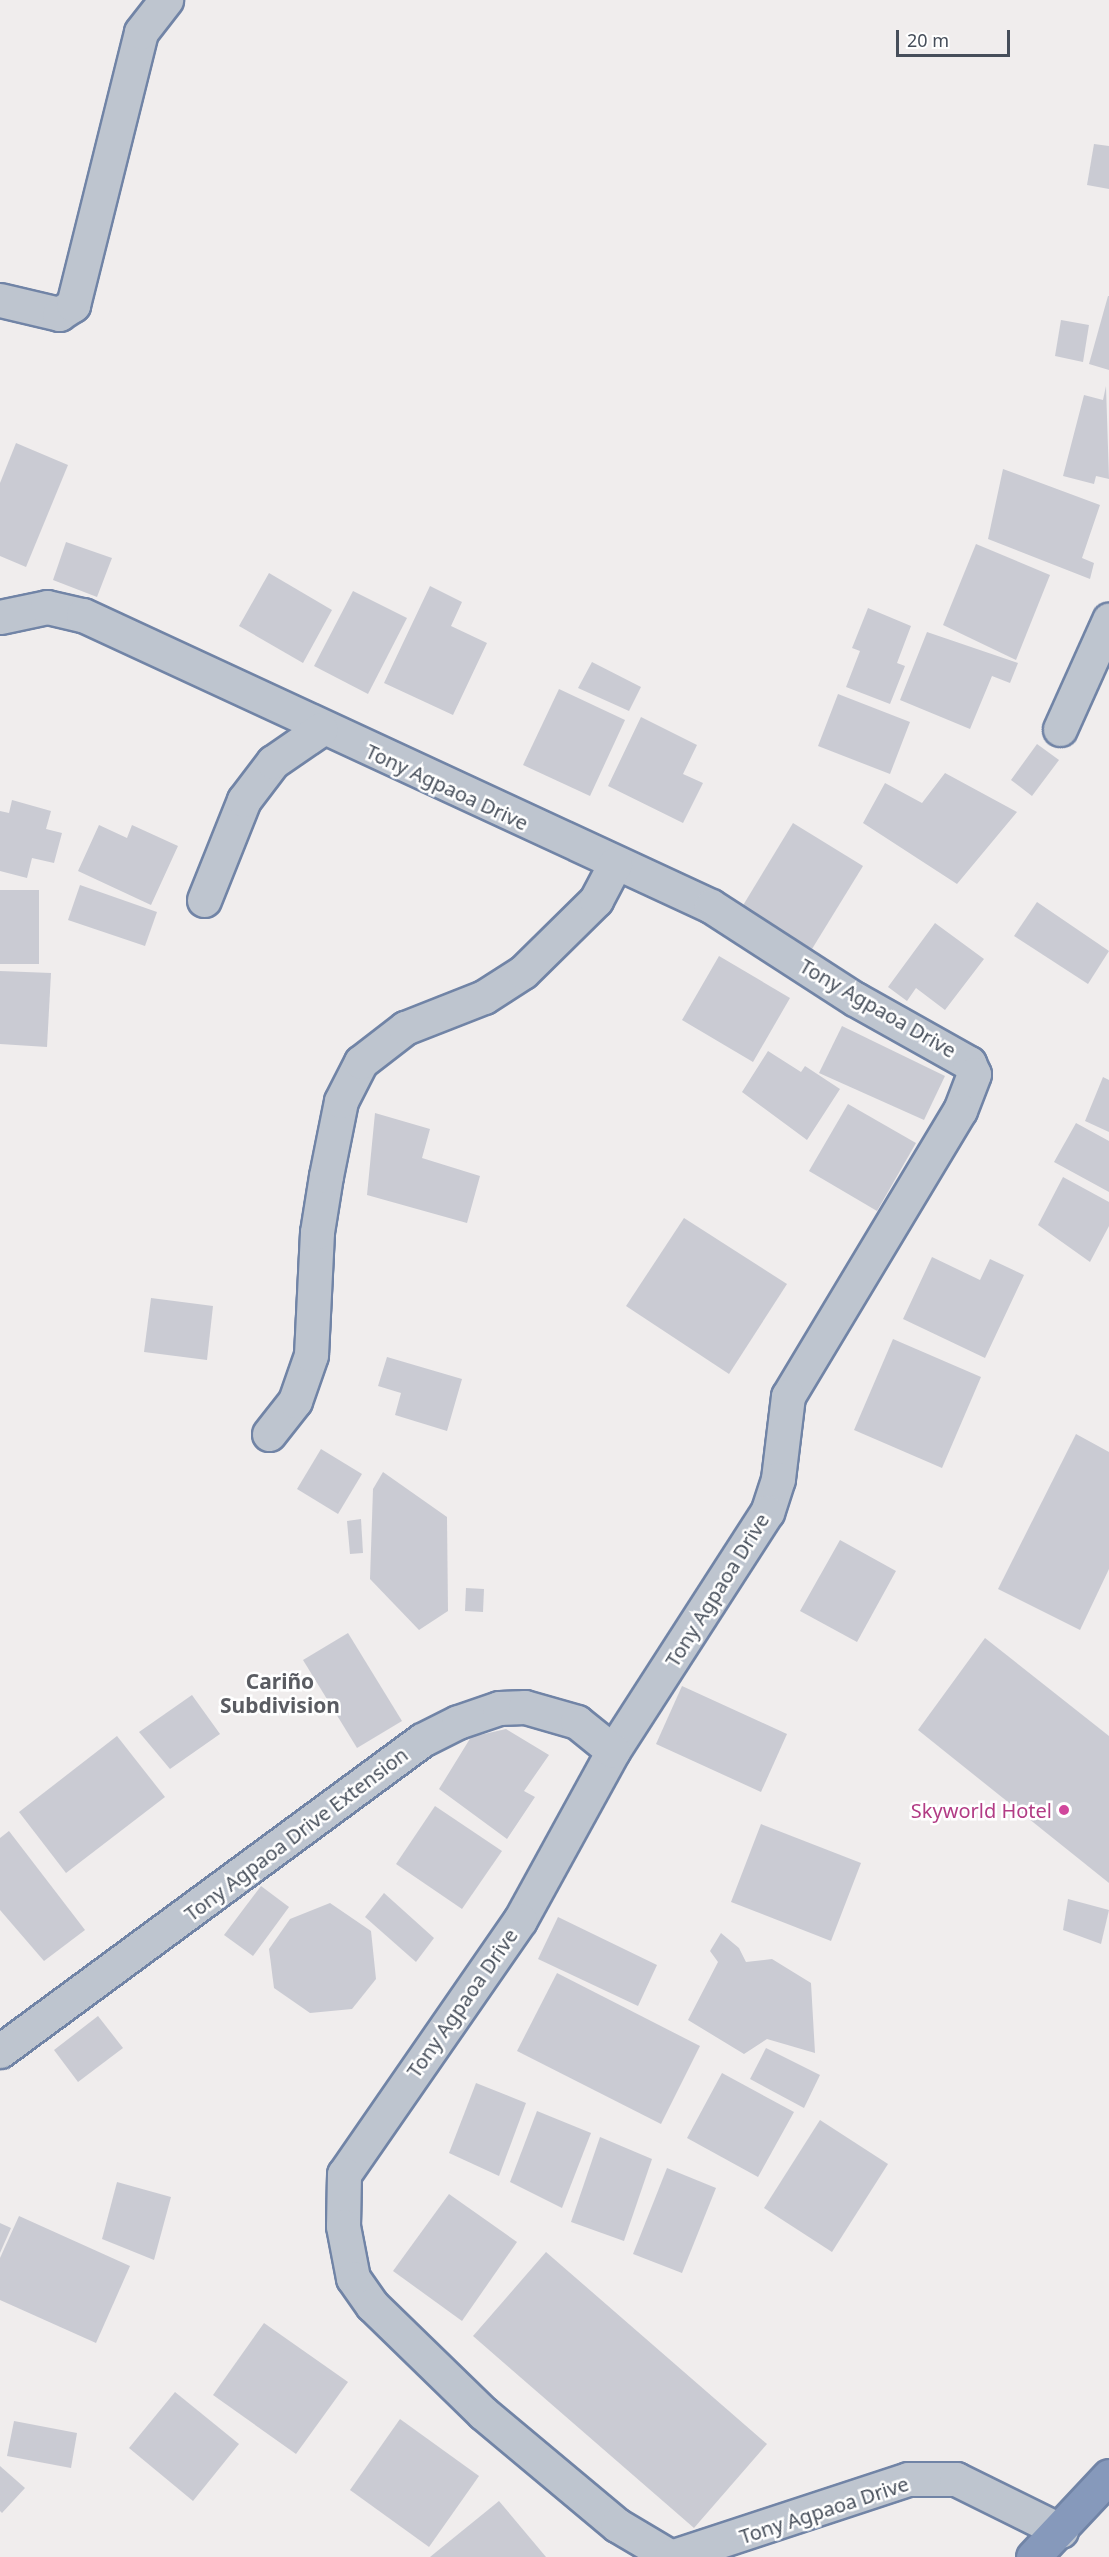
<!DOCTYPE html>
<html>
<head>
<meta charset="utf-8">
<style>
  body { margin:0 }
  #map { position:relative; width:1109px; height:2557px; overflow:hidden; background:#f0eded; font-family:"Noto Sans",sans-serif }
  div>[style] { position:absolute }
  .building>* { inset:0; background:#cacbd3 }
  .roads { filter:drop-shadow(2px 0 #7184a6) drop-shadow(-2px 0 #7184a6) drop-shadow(0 2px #7184a6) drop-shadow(0 -2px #7184a6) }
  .street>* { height:33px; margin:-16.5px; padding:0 16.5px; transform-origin:16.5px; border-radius:16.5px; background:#bec5cf }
  .highway>* { height:33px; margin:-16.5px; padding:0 16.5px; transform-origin:16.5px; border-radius:16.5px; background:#8699bb }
  .dots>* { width:16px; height:16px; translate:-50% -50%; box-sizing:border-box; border:3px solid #fff; border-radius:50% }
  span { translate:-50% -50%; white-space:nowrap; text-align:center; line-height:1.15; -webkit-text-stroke:5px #fff; paint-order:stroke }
  .street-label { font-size:20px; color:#464e5a }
  .hotel-label { font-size:20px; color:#b23c85 }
  .right { translate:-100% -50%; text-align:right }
  .neighbourhood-label { font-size:21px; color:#5a5c62; font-weight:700 }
  .scale { position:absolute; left:896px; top:30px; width:114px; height:27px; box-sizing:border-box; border:3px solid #464e5a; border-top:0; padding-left:8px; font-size:18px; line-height:21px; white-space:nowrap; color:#464e5a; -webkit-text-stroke:4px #fff; paint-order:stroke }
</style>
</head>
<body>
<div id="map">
  <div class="building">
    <div style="clip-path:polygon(1094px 144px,1109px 146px,1109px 189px,1087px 185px)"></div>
    <div style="clip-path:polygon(1108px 296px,1109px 296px,1109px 370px,1089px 364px)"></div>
    <div style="clip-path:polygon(1061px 320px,1089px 325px,1083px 362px,1055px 356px)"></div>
    <div style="clip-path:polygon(1106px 386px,1109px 479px,1096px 476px,1094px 484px,1063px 476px,1084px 395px,1103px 400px)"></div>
    <div style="clip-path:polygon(16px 443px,68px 465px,26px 567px,0 556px,0 483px)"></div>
    <div style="clip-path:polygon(1003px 469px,1100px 505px,1082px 558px,1094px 563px,1090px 579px,988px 539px)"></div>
    <div style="clip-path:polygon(66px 542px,112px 558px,97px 597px,53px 580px)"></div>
    <div style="clip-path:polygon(976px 544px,1050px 575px,1016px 660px,943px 625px)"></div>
    <div style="clip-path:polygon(269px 573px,332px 610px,303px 663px,239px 626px)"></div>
    <div style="clip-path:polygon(430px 586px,462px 602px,451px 626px,487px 643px,453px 715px,384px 683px)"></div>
    <div style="clip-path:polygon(353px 591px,407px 618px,368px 694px,314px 666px)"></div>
    <div style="clip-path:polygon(868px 608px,911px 626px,897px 663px,905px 666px,890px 704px,846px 687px,860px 651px,852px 648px)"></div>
    <div style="clip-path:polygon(927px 632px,1018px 663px,1010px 683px,992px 676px,970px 729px,900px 700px)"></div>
    <div style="clip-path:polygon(592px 662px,641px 687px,629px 711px,578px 688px)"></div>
    <div style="clip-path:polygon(559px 689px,625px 720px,590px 796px,523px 765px)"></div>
    <div style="clip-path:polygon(838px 694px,910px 722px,890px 774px,818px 746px)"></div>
    <div style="clip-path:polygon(641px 717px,697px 745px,683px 774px,703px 783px,683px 823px,608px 786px)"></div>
    <div style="clip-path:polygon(1037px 744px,1059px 760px,1032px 796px,1011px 780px)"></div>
    <div style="clip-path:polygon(945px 773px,1017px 812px,957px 884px,863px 823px,885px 783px,922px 803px)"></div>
    <div style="clip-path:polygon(12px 800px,51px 811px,46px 829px,62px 833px,54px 863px,32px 858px,27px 878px,0 871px,0 811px,9px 813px)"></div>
    <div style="clip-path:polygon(793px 823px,863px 866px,812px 949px,742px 907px)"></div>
    <div style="clip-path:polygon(99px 825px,127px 838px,132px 825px,178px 846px,151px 905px,78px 871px)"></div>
    <div style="clip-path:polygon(80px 885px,157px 912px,145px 946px,68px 920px)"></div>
    <div style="clip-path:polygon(0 890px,39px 890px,39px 964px,0 964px)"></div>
    <div style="clip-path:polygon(1037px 902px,1109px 951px,1088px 984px,1014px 936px)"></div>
    <div style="clip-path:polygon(935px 923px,984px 959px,945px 1010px,916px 988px,907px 1001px,888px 987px)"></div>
    <div style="clip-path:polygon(719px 956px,790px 998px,753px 1062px,682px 1020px)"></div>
    <div style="clip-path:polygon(0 971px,51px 973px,47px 1047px,0 1044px)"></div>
    <div style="clip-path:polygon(842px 1026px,945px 1076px,924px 1120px,819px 1073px)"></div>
    <div style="clip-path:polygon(768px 1051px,801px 1072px,805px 1066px,840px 1089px,807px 1140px,742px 1092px)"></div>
    <div style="clip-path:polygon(1103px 1077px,1109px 1080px,1109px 1132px,1085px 1121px)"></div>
    <div style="clip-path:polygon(848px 1104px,916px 1143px,877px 1211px,809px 1171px)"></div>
    <div style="clip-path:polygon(375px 1113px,430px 1129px,422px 1158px,480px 1176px,467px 1223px,367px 1195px)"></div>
    <div style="clip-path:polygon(1076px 1123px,1109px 1141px,1109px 1192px,1054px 1162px)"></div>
    <div style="clip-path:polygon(1063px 1177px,1109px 1202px,1109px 1226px,1090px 1262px,1038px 1225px)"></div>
    <div style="clip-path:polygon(684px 1218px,787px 1284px,729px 1374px,626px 1306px)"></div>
    <div style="clip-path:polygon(932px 1257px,980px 1280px,990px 1259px,1024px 1275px,985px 1358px,903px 1319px)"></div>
    <div style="clip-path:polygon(151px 1298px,213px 1306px,207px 1360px,144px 1352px)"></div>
    <div style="clip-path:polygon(893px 1339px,981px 1377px,942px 1468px,854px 1430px)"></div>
    <div style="clip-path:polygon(387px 1357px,462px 1379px,447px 1431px,395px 1415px,401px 1393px,378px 1386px)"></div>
    <div style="clip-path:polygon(1076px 1434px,1109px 1452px,1109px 1569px,1080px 1630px,998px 1589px)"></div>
    <div style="clip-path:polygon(321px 1449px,362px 1474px,338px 1514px,297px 1489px)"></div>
    <div style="clip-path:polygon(383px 1472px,447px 1517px,448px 1611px,419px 1630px,370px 1579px,373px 1489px)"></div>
    <div style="clip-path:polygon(361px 1519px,363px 1553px,350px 1554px,347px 1521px)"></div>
    <div style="clip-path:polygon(840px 1540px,896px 1571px,857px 1642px,800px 1611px)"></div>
    <div style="clip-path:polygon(466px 1588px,484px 1589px,483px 1612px,465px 1611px)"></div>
    <div style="clip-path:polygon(348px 1633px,402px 1721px,357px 1748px,303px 1660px)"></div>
    <div style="clip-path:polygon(985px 1638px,1109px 1736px,1109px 1883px,918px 1730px)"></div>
    <div style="clip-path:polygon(682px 1686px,787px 1734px,761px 1792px,656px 1744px)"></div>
    <div style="clip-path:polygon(192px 1695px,220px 1734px,170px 1769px,139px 1732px)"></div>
    <div style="clip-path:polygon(506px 1729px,549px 1755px,524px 1791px,535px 1797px,507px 1839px,439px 1789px,471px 1737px)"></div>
    <div style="clip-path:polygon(117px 1736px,165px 1797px,66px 1873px,19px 1812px)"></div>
    <div style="clip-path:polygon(435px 1806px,502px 1851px,462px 1909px,396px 1864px)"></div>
    <div style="clip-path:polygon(761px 1824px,861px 1863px,831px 1941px,731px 1902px)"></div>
    <div style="clip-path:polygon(9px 1831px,85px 1930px,44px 1961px,0 1910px,0 1838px)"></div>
    <div style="clip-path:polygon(261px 1886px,289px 1907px,253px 1956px,224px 1935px)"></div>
    <div style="clip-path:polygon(384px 1893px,434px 1938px,416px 1962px,365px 1917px)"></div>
    <div style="clip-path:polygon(1068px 1899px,1109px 1910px,1101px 1944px,1063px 1930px)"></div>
    <div style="clip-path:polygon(330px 1903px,371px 1931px,376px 1979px,352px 2009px,310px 2013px,274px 1988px,269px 1949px,290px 1919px)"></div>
    <div style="clip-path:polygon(558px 1917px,657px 1965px,638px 2006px,538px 1959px)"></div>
    <div style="clip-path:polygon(721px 1933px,739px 1948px,746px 1962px,772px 1959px,811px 1983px,815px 2053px,767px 2039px,744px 2054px,688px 2020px,718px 1962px,710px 1951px)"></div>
    <div style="clip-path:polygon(557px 1973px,700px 2046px,661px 2124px,517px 2051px)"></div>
    <div style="clip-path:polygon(98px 2016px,123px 2048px,78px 2082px,54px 2050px)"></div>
    <div style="clip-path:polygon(766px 2048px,820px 2075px,804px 2108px,750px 2079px)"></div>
    <div style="clip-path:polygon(722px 2073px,794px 2112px,758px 2177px,687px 2138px)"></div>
    <div style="clip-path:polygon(476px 2083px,526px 2103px,499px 2176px,449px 2153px)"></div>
    <div style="clip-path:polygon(537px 2111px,591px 2133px,562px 2208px,510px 2182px)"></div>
    <div style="clip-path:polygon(820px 2120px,888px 2164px,832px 2252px,764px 2208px)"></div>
    <div style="clip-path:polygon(600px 2137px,652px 2159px,624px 2241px,571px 2222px)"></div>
    <div style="clip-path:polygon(667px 2168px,716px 2188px,682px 2273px,633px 2254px)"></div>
    <div style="clip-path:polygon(117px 2182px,171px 2197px,154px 2260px,102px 2239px)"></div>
    <div style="clip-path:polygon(449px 2194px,517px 2242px,462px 2321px,393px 2271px)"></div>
    <div style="clip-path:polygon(19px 2216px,130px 2266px,96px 2343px,0 2300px,0 2258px)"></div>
    <div style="clip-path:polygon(0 2223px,11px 2228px,0 2253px)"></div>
    <div style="clip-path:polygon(546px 2252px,767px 2444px,694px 2528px,473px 2336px)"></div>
    <div style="clip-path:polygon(264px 2323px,348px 2382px,296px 2454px,213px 2395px)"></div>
    <div style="clip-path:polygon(175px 2392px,239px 2444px,193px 2501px,129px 2448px)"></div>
    <div style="clip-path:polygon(400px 2419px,479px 2476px,429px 2547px,350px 2490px)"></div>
    <div style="clip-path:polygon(14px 2421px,77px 2433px,71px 2468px,7px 2456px)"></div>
    <div style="clip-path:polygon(0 2466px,25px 2488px,2px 2513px,0 2511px)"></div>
    <div style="clip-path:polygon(499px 2501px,546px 2557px,430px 2557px)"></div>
  </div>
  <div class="roads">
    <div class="street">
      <div style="left:0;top:300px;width:61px;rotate:13.3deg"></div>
      <div style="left:59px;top:314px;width:17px;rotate:-33deg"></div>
      <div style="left:73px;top:305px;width:281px;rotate:-76deg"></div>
      <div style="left:141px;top:32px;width:41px;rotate:-52deg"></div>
      <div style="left:0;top:617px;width:48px;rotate:-12deg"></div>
      <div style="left:47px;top:607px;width:37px;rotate:13deg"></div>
      <div style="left:83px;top:615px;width:692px;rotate:24.86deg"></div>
      <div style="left:711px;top:906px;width:171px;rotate:32.9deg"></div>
      <div style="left:855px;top:999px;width:131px;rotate:29.3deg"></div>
      <div style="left:969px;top:1063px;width:12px;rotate:66deg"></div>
      <div style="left:974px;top:1074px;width:39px;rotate:111deg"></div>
      <div style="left:960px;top:1110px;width:334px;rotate:121deg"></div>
      <div style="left:788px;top:1396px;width:84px;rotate:96.9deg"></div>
      <div style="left:778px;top:1479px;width:35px;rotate:108deg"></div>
      <div style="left:767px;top:1512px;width:284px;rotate:122.8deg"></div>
      <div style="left:613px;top:1751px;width:193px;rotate:118.8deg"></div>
      <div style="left:520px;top:1920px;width:309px;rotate:124.7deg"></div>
      <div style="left:344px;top:2174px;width:52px;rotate:91.1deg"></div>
      <div style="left:343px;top:2226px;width:53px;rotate:79.1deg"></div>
      <div style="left:353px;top:2278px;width:33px;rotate:55deg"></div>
      <div style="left:372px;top:2305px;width:155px;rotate:44.2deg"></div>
      <div style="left:483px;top:2413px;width:175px;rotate:39.9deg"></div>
      <div style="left:617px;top:2525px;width:63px;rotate:30.7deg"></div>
      <div style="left:671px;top:2557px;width:250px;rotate:-18.2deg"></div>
      <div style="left:908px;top:2479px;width:48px"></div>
      <div style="left:956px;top:2479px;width:117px;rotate:26.3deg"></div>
      <div style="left:1060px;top:729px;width:120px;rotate:-65.8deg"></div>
      <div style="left:204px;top:900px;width:108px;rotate:-68.2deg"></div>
      <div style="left:244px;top:800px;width:48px;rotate:-52.7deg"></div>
      <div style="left:273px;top:762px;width:58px;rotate:-34.5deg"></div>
      <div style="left:269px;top:1434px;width:42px;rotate:-51.8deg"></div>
      <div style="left:295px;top:1401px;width:49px;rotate:-70.8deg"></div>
      <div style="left:311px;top:1355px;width:123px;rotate:-87.2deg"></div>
      <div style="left:317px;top:1232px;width:57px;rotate:-80.9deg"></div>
      <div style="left:326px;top:1176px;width:76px;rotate:-78.7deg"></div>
      <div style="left:341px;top:1101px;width:44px;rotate:-62.9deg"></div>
      <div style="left:361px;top:1062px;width:56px;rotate:-37.7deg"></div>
      <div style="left:405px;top:1028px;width:85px;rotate:-21.4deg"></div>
      <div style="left:484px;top:997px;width:46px;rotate:-32.7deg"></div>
      <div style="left:523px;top:972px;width:103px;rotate:-44.6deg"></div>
      <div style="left:596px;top:900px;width:41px;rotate:-62.2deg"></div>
      <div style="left:0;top:2051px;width:524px;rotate:-36.39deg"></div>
      <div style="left:422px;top:1740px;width:40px;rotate:-26.6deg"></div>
      <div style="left:458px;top:1722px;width:43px;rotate:-18.9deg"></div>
      <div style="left:499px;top:1708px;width:26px;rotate:-2deg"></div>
      <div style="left:525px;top:1707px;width:54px;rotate:16.1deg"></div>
      <div style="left:577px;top:1722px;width:46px;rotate:38.9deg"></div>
    </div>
    <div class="highway">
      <div style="left:1033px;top:2557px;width:111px;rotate:-46.8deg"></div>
    </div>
  </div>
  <div class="dots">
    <div style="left:1064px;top:1810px;background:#d1479c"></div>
  </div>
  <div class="street-label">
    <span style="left:447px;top:787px;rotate:25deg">Tony Agpaoa Drive</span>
    <span style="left:878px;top:1008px;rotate:30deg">Tony Agpaoa Drive</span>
    <span style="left:717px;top:1590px;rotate:-58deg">Tony Agpaoa Drive</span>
    <span style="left:296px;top:1834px;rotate:-37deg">Tony Agpaoa Drive Extension</span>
    <span style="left:462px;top:2003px;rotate:-55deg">Tony Agpaoa Drive</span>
    <span style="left:824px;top:2510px;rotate:-18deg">Tony Agpaoa Drive</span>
  </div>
  <div class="hotel-label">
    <span class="right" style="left:1052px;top:1810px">Skyworld Hotel</span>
  </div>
  <div class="neighbourhood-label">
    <span style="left:280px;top:1693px">Cariño<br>Subdivision</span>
  </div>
  <div class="scale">20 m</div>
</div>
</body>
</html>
